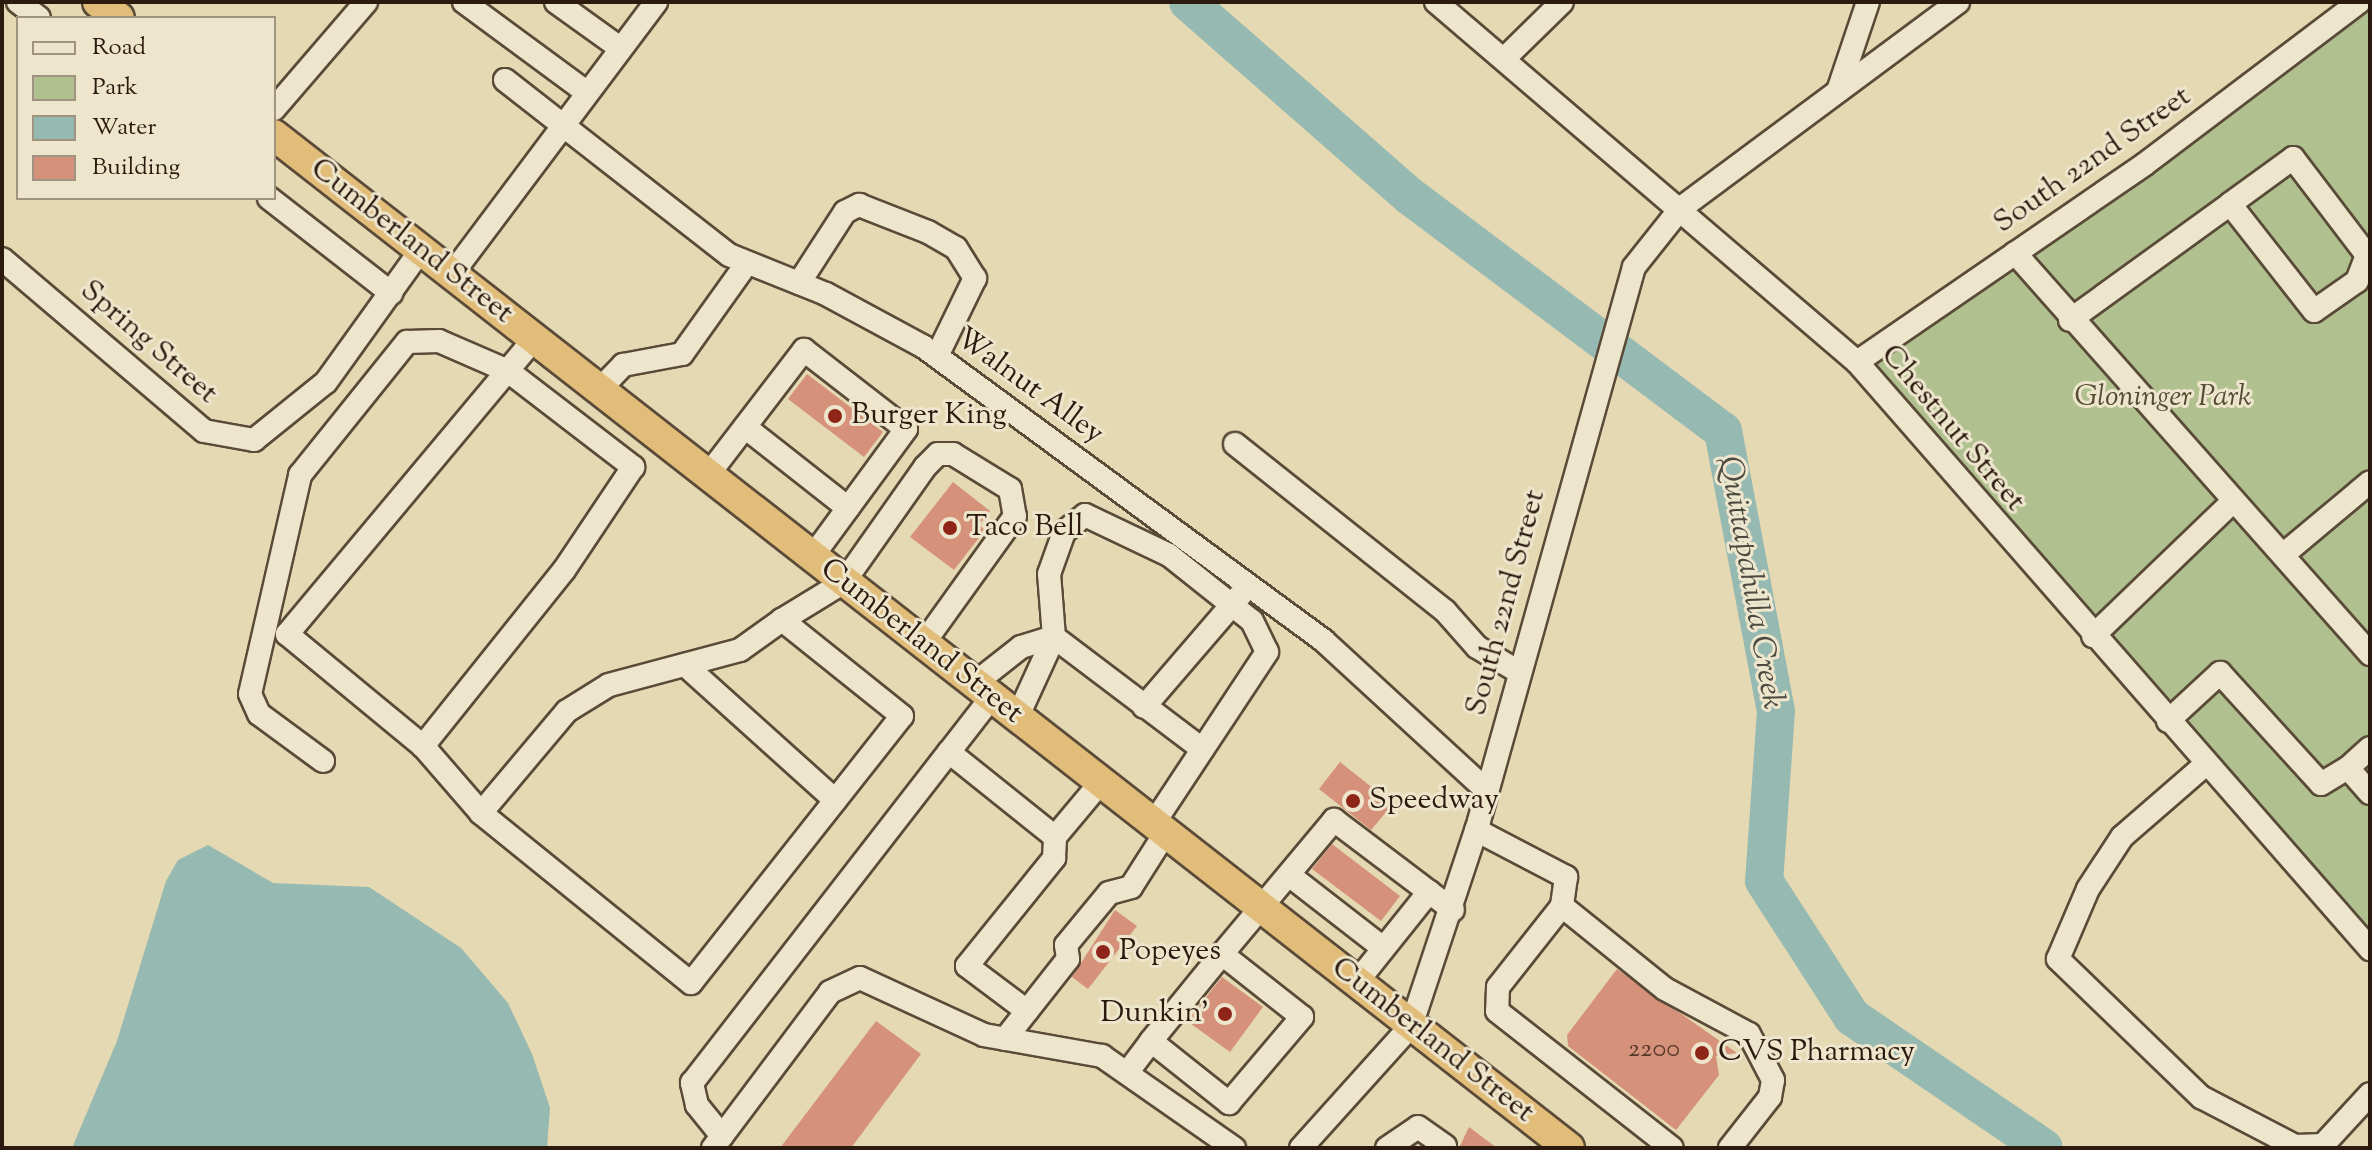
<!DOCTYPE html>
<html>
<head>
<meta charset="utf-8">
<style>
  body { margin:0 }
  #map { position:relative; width:2372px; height:1150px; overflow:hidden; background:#e4d9b2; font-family:"Sorts Mill Goudy",serif }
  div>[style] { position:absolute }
  .green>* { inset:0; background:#b0c08f }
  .water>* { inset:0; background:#96b9b1 }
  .river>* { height:38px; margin:-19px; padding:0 19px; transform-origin:19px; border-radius:19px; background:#96b9b1 }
  .building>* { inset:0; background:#d5917a }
  .roads { filter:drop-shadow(2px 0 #5a4a38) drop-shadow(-2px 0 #5a4a38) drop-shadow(0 2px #5a4a38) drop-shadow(0 -2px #5a4a38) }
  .minor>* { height:22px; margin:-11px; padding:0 11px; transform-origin:11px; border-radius:11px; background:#ede6cd }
  .highway>* { height:30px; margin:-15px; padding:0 15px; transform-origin:15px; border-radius:15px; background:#e2bc79 }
  .dots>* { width:22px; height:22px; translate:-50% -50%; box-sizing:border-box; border:4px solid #ede6cd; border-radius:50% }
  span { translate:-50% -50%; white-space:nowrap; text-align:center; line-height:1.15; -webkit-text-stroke:6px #ede6cd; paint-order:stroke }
  .number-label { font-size:26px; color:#56382a }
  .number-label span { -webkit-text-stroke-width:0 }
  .street-label { font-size:30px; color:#2c1a0f }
  .park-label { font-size:30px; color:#544c35; font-style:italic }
  .poi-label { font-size:30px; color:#2c1a0f }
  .left { translate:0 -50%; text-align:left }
  .right { translate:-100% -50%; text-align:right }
  .water-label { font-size:32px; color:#4c4a40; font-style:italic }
  .frame { position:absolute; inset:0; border:4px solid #2c1a0f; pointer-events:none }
  .legend { position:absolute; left:16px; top:16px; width:260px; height:184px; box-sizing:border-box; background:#ede6cd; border:2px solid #a09481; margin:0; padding:10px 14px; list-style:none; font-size:24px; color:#2c1a0f }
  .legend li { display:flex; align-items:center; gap:16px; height:40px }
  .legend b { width:40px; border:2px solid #a09481 }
</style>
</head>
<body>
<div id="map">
  <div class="green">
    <div style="clip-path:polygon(2358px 2px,2370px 2px,2370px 944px,1857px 362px)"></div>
  </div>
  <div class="water">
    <div style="clip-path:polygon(208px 845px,273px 883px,369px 887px,461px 948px,508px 1003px,532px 1054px,550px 1108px,547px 1148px,72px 1148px,117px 1041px,166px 881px,178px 860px)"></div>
  </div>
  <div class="river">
    <div style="left:1188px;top:2px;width:296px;rotate:41.2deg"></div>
    <div style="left:1411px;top:197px;width:390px;rotate:36.9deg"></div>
    <div style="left:1723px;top:431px;width:285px;rotate:79.3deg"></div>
    <div style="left:1776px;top:711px;width:170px;rotate:94deg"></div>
    <div style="left:1764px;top:881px;width:162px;rotate:57.1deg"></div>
    <div style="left:1852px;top:1017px;width:232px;rotate:34.3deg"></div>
  </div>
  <div class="building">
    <div style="clip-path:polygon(807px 374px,883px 432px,864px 457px,788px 399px)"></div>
    <div style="clip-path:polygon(953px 482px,990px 511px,979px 525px,985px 530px,954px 570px,910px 537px)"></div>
    <div style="clip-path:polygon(1340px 762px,1393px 804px,1371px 830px,1319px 789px)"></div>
    <div style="clip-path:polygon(1332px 844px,1400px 896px,1381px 921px,1312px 869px)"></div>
    <div style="clip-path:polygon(1115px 910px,1137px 926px,1088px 989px,1072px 977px)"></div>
    <div style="clip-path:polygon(1617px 969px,1737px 1053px,1716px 1056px,1719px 1075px,1676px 1130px,1568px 1046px,1567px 1035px)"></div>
    <div style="clip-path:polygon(1222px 977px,1263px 1007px,1230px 1052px,1187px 1021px)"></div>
    <div style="clip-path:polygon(876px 1021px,921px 1054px,851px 1148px,780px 1148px)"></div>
    <div style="clip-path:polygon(1469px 1127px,1497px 1148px,1459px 1148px)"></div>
  </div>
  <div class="roads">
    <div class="minor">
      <div style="left:18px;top:2px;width:26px;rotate:37deg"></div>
      <div style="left:464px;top:2px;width:152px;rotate:36.4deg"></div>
      <div style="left:556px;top:2px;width:79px;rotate:35.7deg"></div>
      <div style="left:1436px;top:2px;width:554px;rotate:40.53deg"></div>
      <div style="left:1857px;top:362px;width:780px;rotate:48.85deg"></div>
      <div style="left:1507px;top:56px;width:77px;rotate:-44.5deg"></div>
      <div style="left:505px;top:80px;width:284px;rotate:38deg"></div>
      <div style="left:729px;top:255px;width:105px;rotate:21.9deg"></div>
      <div style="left:826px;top:294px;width:111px;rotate:28.4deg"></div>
      <div style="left:924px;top:347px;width:496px;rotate:36.3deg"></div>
      <div style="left:1324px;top:641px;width:222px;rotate:42.6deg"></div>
      <div style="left:1838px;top:91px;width:94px;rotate:-71.4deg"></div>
      <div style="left:274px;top:109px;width:141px;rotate:-49.3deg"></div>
      <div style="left:269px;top:198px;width:155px;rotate:37.9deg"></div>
      <div style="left:2015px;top:253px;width:536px;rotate:48.48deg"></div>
      <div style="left:2px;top:259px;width:265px;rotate:40.4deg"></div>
      <div style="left:204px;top:431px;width:51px;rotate:10.2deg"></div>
      <div style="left:254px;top:440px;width:92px;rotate:-38.9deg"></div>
      <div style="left:326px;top:382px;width:163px;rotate:-54.3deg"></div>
      <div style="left:452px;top:274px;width:340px;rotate:-53.1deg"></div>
      <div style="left:799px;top:283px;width:85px;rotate:-57.1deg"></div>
      <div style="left:845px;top:212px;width:16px;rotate:-27deg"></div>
      <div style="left:859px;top:205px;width:74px;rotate:21.4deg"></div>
      <div style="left:928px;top:232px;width:32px;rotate:30deg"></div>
      <div style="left:956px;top:248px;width:36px;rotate:58deg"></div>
      <div style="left:975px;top:278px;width:87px;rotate:116deg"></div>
      <div style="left:2070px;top:320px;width:198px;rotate:-35.9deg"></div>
      <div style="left:2230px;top:204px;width:78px;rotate:-36.1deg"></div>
      <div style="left:2293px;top:158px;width:122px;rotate:52.7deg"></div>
      <div style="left:2367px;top:255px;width:28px;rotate:111deg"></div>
      <div style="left:2357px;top:281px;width:52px;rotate:145.1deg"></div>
      <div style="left:2314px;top:311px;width:136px;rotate:-128.1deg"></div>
      <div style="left:534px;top:339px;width:385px;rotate:129.9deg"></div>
      <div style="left:287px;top:634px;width:176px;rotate:39.5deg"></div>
      <div style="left:423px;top:746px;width:89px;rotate:49.1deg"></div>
      <div style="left:481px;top:813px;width:270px;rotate:39deg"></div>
      <div style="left:691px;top:983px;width:340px;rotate:-51.7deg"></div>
      <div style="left:902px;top:716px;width:154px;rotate:-141.3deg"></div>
      <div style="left:782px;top:620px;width:73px;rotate:-31.5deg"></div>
      <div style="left:844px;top:582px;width:141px;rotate:-54.8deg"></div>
      <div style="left:925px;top:467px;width:18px;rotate:-45deg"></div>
      <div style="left:938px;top:454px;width:15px"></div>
      <div style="left:953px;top:454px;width:67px;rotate:31.6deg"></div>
      <div style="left:1010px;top:489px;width:27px;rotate:80deg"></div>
      <div style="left:1015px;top:516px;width:158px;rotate:125.7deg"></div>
      <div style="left:1857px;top:362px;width:349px;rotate:-34.5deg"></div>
      <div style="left:2145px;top:164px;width:268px;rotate:-37.1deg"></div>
      <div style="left:599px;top:390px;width:35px;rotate:-46deg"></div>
      <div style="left:623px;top:365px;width:60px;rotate:-10.6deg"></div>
      <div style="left:682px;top:354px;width:112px;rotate:-54.5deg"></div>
      <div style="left:745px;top:427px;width:131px;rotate:38.2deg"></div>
      <div style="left:1235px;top:444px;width:268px;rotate:38.5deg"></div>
      <div style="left:1445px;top:611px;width:48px;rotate:48.4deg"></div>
      <div style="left:1477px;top:647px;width:49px;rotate:30.8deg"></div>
      <div style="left:708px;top:475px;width:158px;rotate:-52.5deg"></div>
      <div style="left:804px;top:350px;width:129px;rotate:37.8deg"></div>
      <div style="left:906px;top:429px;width:159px;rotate:126.3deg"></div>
      <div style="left:2284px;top:554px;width:112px;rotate:-39.9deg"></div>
      <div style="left:2093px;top:636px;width:192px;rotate:-43.9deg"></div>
      <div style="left:1054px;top:637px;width:186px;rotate:37.1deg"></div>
      <div style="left:685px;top:665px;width:202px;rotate:42deg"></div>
      <div style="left:974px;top:684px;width:60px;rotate:-38.2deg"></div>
      <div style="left:1021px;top:647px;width:34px;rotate:-17deg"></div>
      <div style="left:991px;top:698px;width:68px;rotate:127.9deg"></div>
      <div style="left:949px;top:752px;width:136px;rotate:38.7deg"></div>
      <div style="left:1055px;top:837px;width:72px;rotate:-50.1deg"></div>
      <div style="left:1144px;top:707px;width:150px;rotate:-49.3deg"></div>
      <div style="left:1017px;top:718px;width:89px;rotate:-65.4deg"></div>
      <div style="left:1054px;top:637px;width:63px;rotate:-94.5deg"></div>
      <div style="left:1049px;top:574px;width:45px;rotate:-70.3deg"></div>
      <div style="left:1064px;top:532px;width:27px;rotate:-39deg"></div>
      <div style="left:1085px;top:515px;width:93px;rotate:25.5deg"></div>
      <div style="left:1169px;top:555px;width:106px;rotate:38.5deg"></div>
      <div style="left:1252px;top:621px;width:34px;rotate:64deg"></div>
      <div style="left:1267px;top:652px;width:205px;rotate:123.5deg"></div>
      <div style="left:2168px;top:721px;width:71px;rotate:-42.7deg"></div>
      <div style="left:2220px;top:673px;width:150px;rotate:47.7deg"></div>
      <div style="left:2321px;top:784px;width:31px;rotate:-31deg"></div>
      <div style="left:2370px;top:748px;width:30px;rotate:138deg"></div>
      <div style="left:2348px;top:768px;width:33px;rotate:49deg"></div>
      <div style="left:323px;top:761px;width:79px;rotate:-143.7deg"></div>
      <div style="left:259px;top:714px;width:22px;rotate:-114deg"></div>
      <div style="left:250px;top:694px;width:225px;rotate:-77.1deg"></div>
      <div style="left:300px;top:475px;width:171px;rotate:-51.2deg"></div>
      <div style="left:407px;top:342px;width:32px;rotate:-2deg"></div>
      <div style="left:439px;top:341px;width:75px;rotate:23.5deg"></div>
      <div style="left:508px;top:371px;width:158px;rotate:37.5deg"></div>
      <div style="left:633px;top:467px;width:124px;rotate:123.8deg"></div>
      <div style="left:564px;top:570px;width:226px;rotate:128.7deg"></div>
      <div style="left:2206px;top:764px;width:111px;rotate:139deg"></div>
      <div style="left:2122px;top:837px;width:62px;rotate:123.2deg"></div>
      <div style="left:2088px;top:889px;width:76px;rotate:113.2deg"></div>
      <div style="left:2058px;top:959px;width:199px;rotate:44deg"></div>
      <div style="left:2201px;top:1097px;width:106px;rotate:27.5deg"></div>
      <div style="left:2295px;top:1146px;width:28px;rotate:-2deg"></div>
      <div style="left:2323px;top:1145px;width:69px;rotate:-47.3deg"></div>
      <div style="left:481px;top:813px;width:133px;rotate:-49.9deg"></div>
      <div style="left:567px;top:711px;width:49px;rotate:-31.8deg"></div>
      <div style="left:609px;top:685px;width:136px;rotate:-15deg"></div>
      <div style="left:740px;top:650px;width:52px;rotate:-35.5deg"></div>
      <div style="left:1476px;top:830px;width:102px;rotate:27.6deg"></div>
      <div style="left:1566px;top:877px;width:29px;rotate:98deg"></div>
      <div style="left:1562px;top:906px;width:132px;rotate:38.9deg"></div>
      <div style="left:1665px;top:989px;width:95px;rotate:28.2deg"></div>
      <div style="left:1749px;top:1034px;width:52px;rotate:62.4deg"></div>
      <div style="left:1773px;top:1080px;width:17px;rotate:100deg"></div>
      <div style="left:1770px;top:1097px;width:65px;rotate:128.1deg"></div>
      <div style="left:1289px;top:875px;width:119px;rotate:37.8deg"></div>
      <div style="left:1562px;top:906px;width:103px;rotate:128.3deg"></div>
      <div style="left:1498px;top:987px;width:24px;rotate:92deg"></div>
      <div style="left:1497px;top:1011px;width:222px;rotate:38.1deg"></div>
      <div style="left:1356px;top:983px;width:117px;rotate:-51.3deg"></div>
      <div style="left:1027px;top:1011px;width:75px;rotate:-143.1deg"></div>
      <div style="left:967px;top:966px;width:139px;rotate:-51.1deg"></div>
      <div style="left:1054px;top:858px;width:21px;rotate:-87deg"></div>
      <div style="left:1005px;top:1039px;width:102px;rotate:-51.8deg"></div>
      <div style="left:1068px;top:959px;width:14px;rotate:-98deg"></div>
      <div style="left:1066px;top:945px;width:67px;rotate:-50.4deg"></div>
      <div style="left:1109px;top:893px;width:23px;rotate:-15deg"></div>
      <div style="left:1131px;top:887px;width:65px;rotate:-57.5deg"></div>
      <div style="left:1151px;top:1041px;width:112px;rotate:-50.8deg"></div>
      <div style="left:1127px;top:1073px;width:40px;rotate:-53deg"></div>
      <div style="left:1151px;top:1041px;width:100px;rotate:38.5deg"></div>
      <div style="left:1229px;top:1103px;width:113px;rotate:-49.7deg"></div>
      <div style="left:1302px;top:1017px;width:102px;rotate:-141.8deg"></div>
      <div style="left:1222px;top:954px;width:175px;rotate:-50.1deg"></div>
      <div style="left:1334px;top:820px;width:149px;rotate:37.1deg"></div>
      <div style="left:722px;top:1136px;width:40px;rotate:-129deg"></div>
      <div style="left:697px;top:1105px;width:23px;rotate:-103deg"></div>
      <div style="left:692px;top:1083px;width:419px;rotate:-52.2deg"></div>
      <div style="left:713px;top:1148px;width:195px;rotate:-53.1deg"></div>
      <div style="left:830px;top:992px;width:33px;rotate:-25deg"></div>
      <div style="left:860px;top:978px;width:136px;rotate:24.7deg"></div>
      <div style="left:984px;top:1035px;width:120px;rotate:10.1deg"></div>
      <div style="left:1102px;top:1056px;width:161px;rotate:34.9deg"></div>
      <div style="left:1301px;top:1148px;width:164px;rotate:-48deg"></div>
      <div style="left:1411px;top:1026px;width:216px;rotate:-71.6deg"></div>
      <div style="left:1479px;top:821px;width:575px;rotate:-74.37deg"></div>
      <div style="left:1634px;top:267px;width:75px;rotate:-51.5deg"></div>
      <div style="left:1681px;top:208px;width:345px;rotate:-36.6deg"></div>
      <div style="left:1387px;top:1148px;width:37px;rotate:-34deg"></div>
      <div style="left:1418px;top:1127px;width:33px;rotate:35deg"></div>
    </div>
    <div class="highway">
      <div style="left:98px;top:2px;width:26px;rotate:37deg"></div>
      <div style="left:274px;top:135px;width:1644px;rotate:38.03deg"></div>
    </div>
  </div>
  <div class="dots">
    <div style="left:835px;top:416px;background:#8f2418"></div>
    <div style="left:950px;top:528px;background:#8f2418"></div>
    <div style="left:1353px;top:801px;background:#8f2418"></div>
    <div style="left:1103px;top:952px;background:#8f2418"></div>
    <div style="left:1225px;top:1014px;background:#8f2418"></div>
    <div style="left:1702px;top:1053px;background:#8f2418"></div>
  </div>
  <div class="number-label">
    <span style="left:1654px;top:1050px">2200</span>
  </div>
  <div class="street-label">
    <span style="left:2093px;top:161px;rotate:-35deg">South 22nd Street</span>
    <span style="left:411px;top:242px;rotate:38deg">Cumberland Street</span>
    <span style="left:148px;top:343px;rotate:41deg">Spring Street</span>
    <span style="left:1029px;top:387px;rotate:36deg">Walnut Alley</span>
    <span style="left:1952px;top:429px;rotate:50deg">Chestnut Street</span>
    <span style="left:1507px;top:603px;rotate:-75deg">South 22nd Street</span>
    <span style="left:921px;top:642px;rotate:38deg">Cumberland Street</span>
    <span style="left:1432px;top:1041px;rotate:38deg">Cumberland Street</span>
  </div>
  <div class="park-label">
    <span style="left:2163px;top:398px">Gloninger Park</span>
  </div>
  <div class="poi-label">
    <span class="left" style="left:851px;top:416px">Burger King</span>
    <span class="left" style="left:966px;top:528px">Taco Bell</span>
    <span class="left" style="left:1369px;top:801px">Speedway</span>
    <span class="left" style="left:1119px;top:952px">Popeyes</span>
    <span class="right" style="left:1209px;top:1014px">Dunkin'</span>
    <span class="left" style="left:1718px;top:1053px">CVS Pharmacy</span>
  </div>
  <div class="water-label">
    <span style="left:1750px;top:583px;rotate:80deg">Quittapahilla Creek</span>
  </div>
  <div class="frame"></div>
  <ul class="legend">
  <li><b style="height:10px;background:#ede6cd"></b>Road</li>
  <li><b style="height:22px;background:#b0c08f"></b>Park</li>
  <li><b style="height:22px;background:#96b9b1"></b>Water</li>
  <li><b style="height:22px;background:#d5917a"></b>Building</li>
  </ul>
</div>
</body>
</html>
